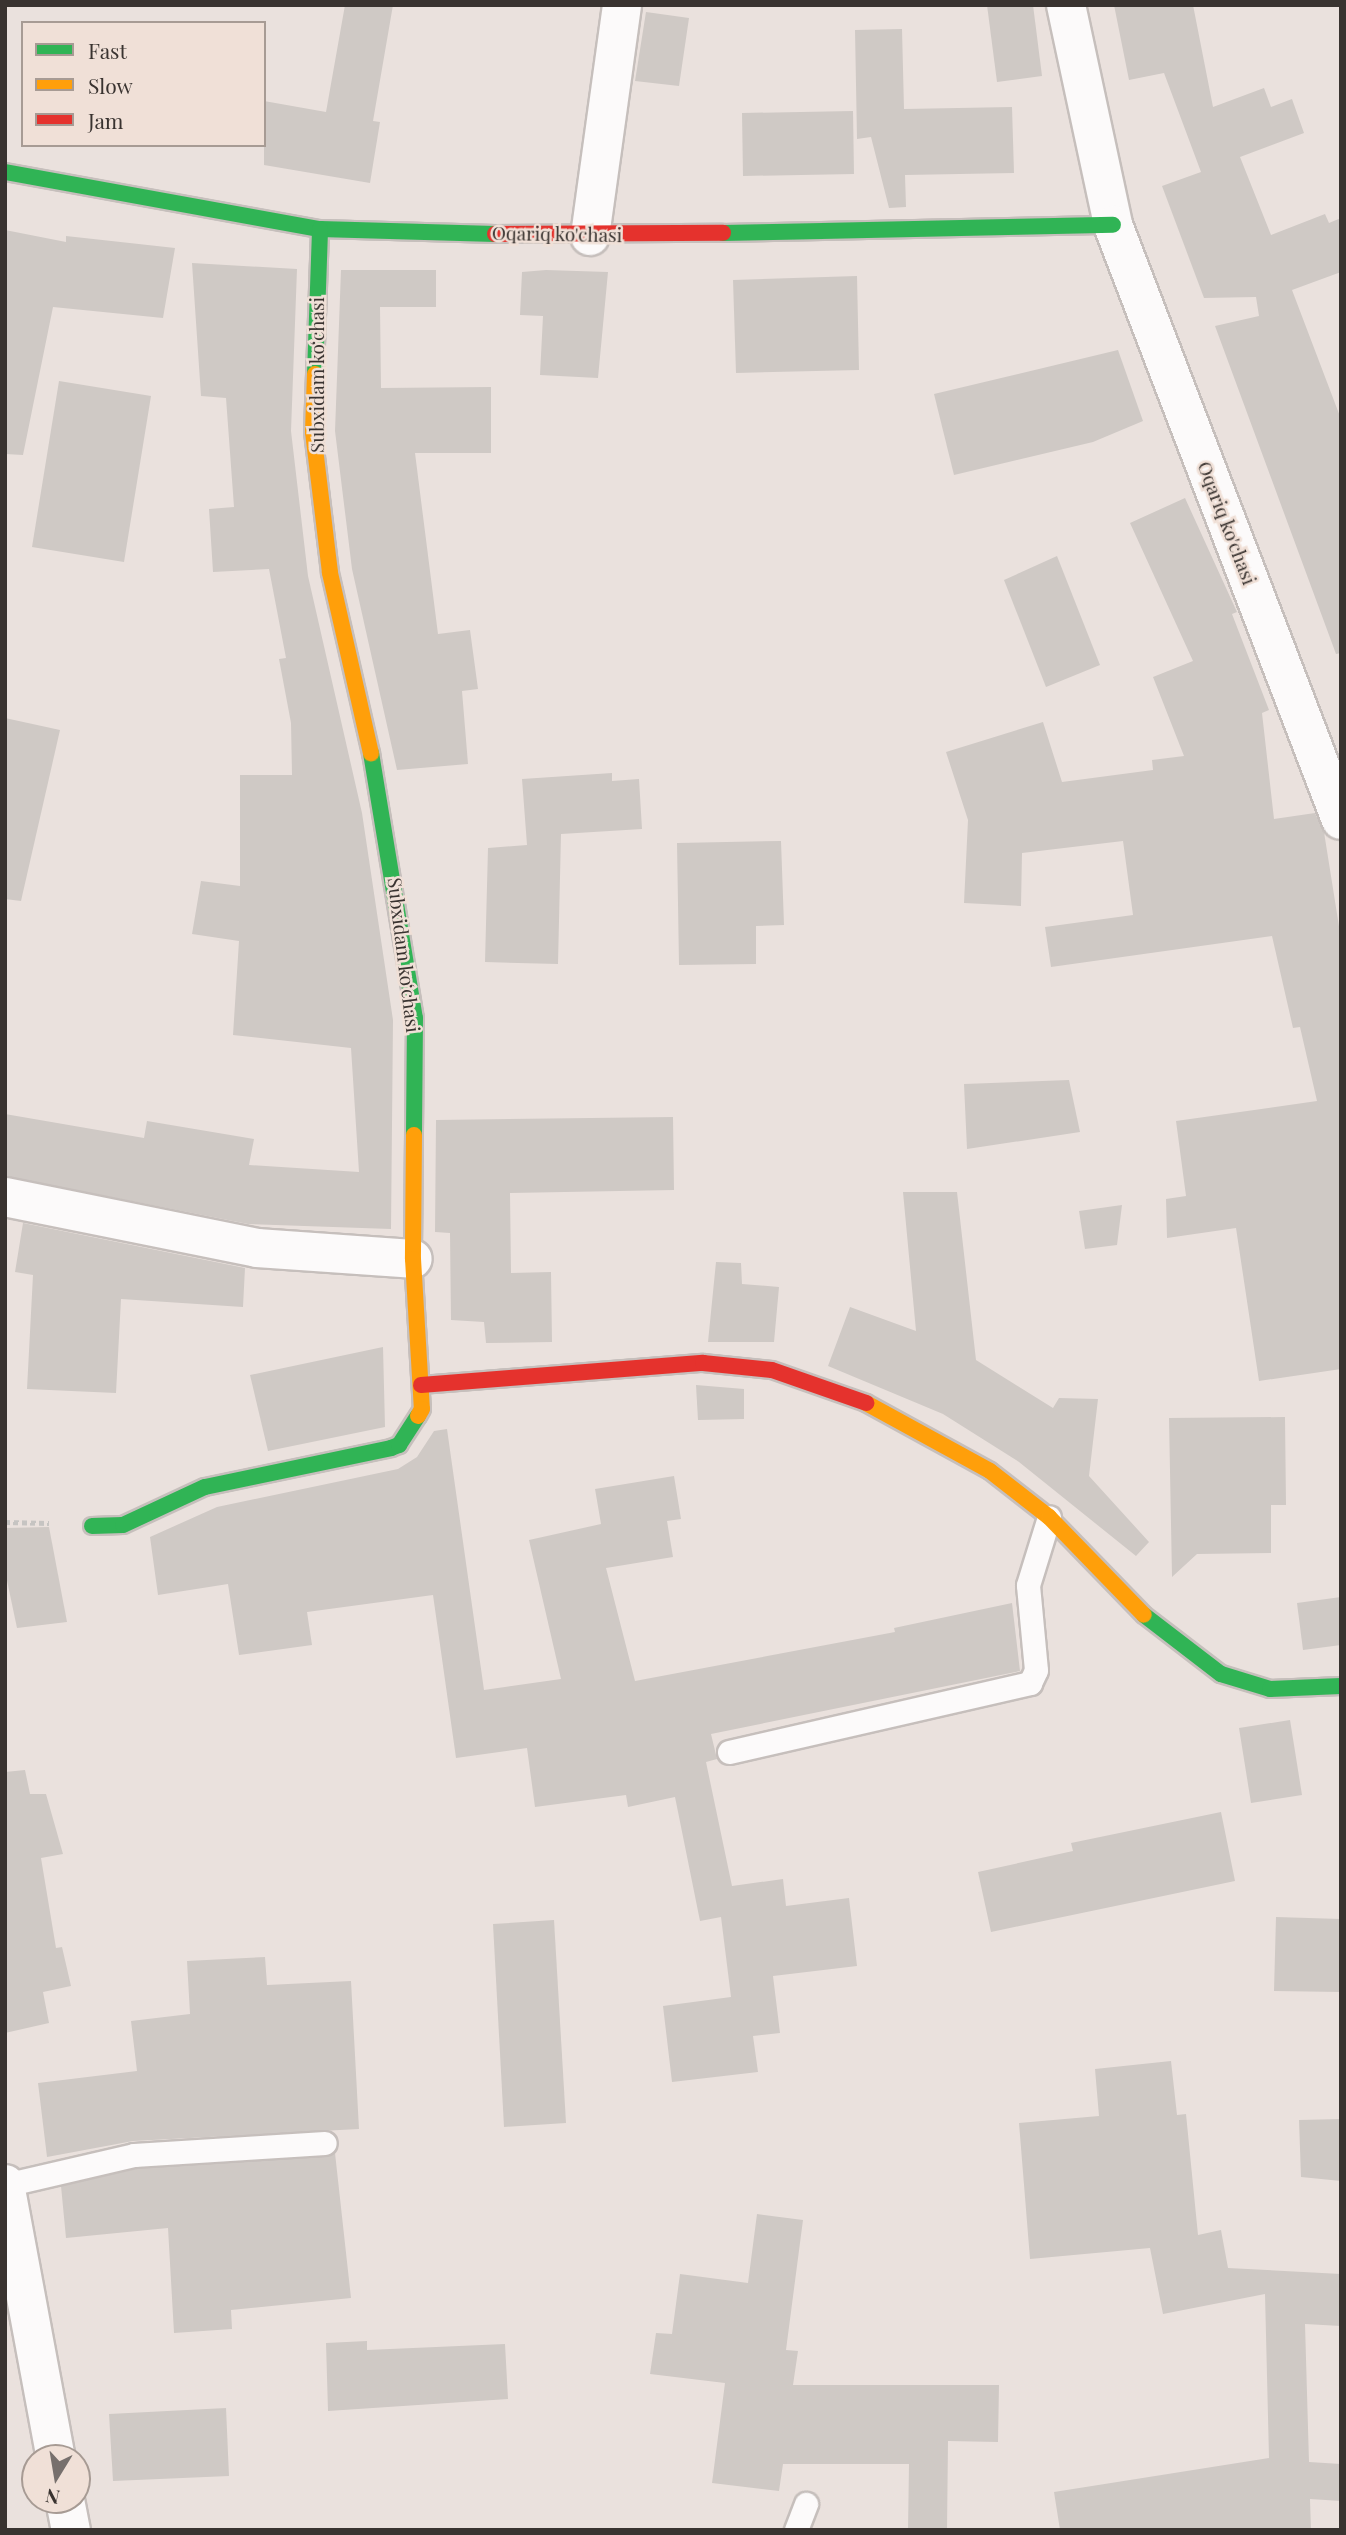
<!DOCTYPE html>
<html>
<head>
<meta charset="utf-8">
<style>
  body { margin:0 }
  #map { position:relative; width:1346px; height:2535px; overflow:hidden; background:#eae1dd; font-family:"Playfair Display",serif }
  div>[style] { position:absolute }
  .building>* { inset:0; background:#cfc9c5 }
  .path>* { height:4.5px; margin-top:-2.25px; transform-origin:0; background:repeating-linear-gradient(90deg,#c6c4c2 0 5px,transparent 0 8.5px) }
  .roads { filter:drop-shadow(2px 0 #c6bfbc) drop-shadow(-2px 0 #c6bfbc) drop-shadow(0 2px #c6bfbc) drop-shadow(0 -2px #c6bfbc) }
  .lane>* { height:23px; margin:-11.5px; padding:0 11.5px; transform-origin:11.5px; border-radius:11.5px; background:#fcfafa }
  .street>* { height:38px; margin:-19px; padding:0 19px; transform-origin:19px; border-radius:19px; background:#fcfafa }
  .fast>* { height:16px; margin:-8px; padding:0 8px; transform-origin:8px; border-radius:8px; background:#30b455 }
  .slow>* { height:16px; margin:-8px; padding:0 8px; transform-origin:8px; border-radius:8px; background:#ff9f0a }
  .jam>* { height:16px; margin:-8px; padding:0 8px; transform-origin:8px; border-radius:8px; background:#e5322d }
  span { translate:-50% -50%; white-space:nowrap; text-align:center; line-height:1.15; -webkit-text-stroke:5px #f0e0d7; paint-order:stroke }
  .street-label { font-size:19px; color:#393330 }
  .frame { position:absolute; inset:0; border:7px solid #393330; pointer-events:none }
  .legend { position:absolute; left:21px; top:21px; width:245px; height:126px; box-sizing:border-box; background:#f0e0d7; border:2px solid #a79b94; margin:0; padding:9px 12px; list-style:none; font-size:21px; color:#393330 }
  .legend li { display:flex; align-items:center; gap:14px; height:35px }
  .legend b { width:35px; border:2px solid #a79b94 }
  .north { position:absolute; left:21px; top:2444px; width:70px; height:70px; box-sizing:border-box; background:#f0e0d7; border:2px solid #a79b94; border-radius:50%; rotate:191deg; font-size:19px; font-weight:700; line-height:28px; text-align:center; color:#393330 }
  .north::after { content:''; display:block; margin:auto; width:24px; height:32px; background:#77706d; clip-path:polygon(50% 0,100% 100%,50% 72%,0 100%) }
</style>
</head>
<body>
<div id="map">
  <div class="building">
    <div style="clip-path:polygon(345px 5px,393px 5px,373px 121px,380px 122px,370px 183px,264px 165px,264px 101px,326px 112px)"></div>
    <div style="clip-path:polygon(987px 5px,1033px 5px,1042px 76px,997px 82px)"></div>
    <div style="clip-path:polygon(1114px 5px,1193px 5px,1213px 107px,1264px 88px,1271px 107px,1292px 99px,1304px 133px,1240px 157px,1271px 235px,1325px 214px,1329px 223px,1341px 218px,1341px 272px,1292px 290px,1341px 419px,1341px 653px,1336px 654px,1215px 326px,1259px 316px,1256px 297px,1204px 298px,1162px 186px,1201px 172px,1164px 73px,1129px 80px)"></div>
    <div style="clip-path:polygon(646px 12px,689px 18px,679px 86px,635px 81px)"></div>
    <div style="clip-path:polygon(902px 29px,904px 109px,1012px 107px,1014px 173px,905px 175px,906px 207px,889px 208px,871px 137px,857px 139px,855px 30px)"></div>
    <div style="clip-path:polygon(853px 111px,854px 174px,743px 176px,742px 113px)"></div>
    <div style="clip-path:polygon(5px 230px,66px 242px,66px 236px,175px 248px,163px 318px,53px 307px,23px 455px,5px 454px)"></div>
    <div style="clip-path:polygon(192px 263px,297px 269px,291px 431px,308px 576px,362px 813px,393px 1020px,391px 1229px,248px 1224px,5px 1176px,5px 1114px,144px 1138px,147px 1121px,254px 1139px,249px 1165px,359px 1172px,351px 1048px,233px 1035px,239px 941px,192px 934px,201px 881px,240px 886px,240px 775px,292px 775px,291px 723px,279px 659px,286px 658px,269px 569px,213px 572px,209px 509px,234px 507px,226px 398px,201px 396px)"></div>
    <div style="clip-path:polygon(341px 270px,436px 270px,436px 307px,380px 307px,381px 388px,491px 387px,491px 453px,415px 453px,438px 634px,470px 630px,478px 689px,462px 691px,468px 764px,397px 770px,352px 569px,335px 431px)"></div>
    <div style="clip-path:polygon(546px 270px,608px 272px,598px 378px,540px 375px,543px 316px,520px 315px,522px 272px)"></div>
    <div style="clip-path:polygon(857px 276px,859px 370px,736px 373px,733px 280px)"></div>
    <div style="clip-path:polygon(1118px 350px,1143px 421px,1093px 442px,954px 475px,934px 394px)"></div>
    <div style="clip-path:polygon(59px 381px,151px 396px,124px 562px,32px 547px)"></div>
    <div style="clip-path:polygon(1185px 498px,1237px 612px,1232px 614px,1269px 710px,1262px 713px,1274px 819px,1315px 813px,1324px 832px,1341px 939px,1341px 1369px,1259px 1381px,1236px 1228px,1167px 1238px,1166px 1199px,1186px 1196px,1176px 1121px,1317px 1101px,1300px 1027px,1293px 1028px,1272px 936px,1051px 967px,1045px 927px,1133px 915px,1123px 841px,1022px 853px,1021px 906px,964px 903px,968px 820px,946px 752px,1043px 722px,1062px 782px,1153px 770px,1152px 760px,1184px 756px,1153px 677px,1193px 661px,1130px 523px)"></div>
    <div style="clip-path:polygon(1057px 556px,1100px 665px,1046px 687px,1004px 580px)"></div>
    <div style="clip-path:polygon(5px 718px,60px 730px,21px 901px,5px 899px)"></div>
    <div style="clip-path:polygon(612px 773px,612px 781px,639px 779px,642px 829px,561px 834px,558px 964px,485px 962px,488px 848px,527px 845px,522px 779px)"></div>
    <div style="clip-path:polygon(781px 841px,784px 925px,756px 926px,756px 964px,679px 965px,677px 843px)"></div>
    <div style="clip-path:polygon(1069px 1080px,1080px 1132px,967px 1149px,964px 1084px)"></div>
    <div style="clip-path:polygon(673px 1117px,674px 1190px,510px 1193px,511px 1273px,551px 1272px,552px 1342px,486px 1343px,484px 1322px,451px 1320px,450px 1233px,435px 1232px,436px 1120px)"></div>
    <div style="clip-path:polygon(903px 1192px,957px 1192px,976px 1360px,1053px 1408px,1059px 1398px,1098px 1399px,1089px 1476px,1149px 1542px,1136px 1556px,1019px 1462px,943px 1414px,828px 1366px,850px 1307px,916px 1331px)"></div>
    <div style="clip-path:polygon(1122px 1205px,1117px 1245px,1085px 1249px,1079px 1211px)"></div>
    <div style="clip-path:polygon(23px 1223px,245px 1268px,243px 1307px,121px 1299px,116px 1393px,27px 1389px,33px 1275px,15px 1272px)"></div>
    <div style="clip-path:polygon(716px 1262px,741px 1263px,742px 1284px,779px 1287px,774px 1342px,708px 1342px)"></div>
    <div style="clip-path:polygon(383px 1347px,385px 1427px,268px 1451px,250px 1375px)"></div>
    <div style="clip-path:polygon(696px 1385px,744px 1389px,744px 1419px,698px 1420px)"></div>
    <div style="clip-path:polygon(1285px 1417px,1286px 1505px,1271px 1505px,1271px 1553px,1197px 1554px,1172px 1577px,1169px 1418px)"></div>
    <div style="clip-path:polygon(447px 1429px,484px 1690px,561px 1679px,529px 1540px,601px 1524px,595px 1489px,674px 1476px,681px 1519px,667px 1521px,673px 1557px,606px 1568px,635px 1681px,895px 1632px,894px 1628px,1012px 1603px,1020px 1671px,711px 1734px,717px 1759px,706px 1762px,732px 1886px,783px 1879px,786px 1906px,849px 1898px,857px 1966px,773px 1976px,780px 2033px,753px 2036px,758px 2072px,672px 2082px,663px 2006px,731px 1997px,721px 1917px,700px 1921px,675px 1797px,628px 1807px,626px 1795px,535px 1807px,527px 1748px,456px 1758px,433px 1595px,307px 1612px,312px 1645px,239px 1655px,228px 1584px,158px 1595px,150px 1537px,217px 1507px,398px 1469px,417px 1457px,434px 1431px)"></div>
    <div style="clip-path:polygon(49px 1527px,67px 1622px,17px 1628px,5px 1571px,5px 1528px)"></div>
    <div style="clip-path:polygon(1341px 1597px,1341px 1645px,1303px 1650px,1297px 1603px)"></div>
    <div style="clip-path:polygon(1290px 1720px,1302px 1795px,1251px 1803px,1239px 1728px)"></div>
    <div style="clip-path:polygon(25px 1770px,30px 1794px,46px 1794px,63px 1854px,41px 1858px,56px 1948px,62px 1947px,71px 1986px,43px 1992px,49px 2023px,5px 2033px,5px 1772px)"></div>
    <div style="clip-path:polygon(1221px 1812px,1235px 1881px,991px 1932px,978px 1872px,1073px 1851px,1071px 1843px)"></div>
    <div style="clip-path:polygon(1276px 1917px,1341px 1919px,1341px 1992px,1274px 1991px)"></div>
    <div style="clip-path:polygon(554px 1920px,566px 2123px,504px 2127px,493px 1924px)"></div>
    <div style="clip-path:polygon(265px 1957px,267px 1985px,351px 1981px,359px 2129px,133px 2141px,47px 2157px,38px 2083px,137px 2071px,131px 2021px,190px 2014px,187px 1961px)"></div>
    <div style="clip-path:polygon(1171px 2061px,1177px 2115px,1186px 2114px,1198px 2235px,1221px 2230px,1228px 2268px,1341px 2274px,1341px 2326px,1305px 2324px,1309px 2462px,1341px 2464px,1341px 2501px,1310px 2499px,1311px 2530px,1060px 2530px,1054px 2492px,1269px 2458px,1265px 2294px,1163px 2314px,1150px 2248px,1030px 2259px,1019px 2123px,1099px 2116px,1095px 2069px)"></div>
    <div style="clip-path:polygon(1341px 2119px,1341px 2181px,1301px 2177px,1299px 2120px)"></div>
    <div style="clip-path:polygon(335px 2153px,351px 2298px,231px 2310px,232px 2329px,174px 2333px,168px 2228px,66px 2238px,61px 2186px,136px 2169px)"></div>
    <div style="clip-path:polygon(757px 2214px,803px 2220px,786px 2350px,798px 2351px,793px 2385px,999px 2385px,998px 2442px,948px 2441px,947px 2530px,908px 2530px,909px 2464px,783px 2464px,779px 2491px,712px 2483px,725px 2383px,650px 2374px,656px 2333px,672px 2334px,680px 2274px,748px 2283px)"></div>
    <div style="clip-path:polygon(367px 2341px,367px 2350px,505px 2344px,508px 2399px,328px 2411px,326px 2343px)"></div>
    <div style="clip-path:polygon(226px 2408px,229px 2476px,113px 2481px,109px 2414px)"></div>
  </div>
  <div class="path">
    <div style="left:5px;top:1522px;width:44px;rotate:1.3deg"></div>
  </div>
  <div class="roads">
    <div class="lane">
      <div style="left:729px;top:1752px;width:309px;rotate:-12.9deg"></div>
      <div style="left:1030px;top:1683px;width:14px;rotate:-65deg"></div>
      <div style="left:1036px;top:1670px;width:85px;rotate:-95.4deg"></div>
      <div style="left:1028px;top:1585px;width:71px;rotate:-72.8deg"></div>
      <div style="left:5px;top:2185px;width:132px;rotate:-13.1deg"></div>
      <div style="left:134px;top:2155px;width:191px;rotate:-3.6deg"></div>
      <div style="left:796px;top:2530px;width:28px;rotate:-69deg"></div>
    </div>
    <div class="street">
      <div style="left:1066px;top:5px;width:225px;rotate:77.9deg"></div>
      <div style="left:1113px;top:225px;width:637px;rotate:69.03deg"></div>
      <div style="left:590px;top:236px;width:233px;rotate:-82.1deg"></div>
      <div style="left:5px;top:1197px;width:257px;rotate:11.4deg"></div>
      <div style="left:257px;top:1248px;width:156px;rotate:4deg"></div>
      <div style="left:5px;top:2184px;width:279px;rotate:79.5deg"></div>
      <div style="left:65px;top:2500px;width:31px;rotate:79deg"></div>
    </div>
    <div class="fast">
      <div style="left:5px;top:172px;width:320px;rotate:10.3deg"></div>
      <div style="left:320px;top:229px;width:175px;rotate:1.6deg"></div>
      <div style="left:723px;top:233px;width:390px;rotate:-1.2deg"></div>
      <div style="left:315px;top:374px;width:145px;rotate:-88deg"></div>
      <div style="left:371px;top:753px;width:269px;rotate:80.6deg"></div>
      <div style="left:415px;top:1018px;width:117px;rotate:90.5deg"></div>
      <div style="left:92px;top:1526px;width:31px;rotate:-2deg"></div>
      <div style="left:123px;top:1525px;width:90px;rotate:-24.9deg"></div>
      <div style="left:205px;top:1487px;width:190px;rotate:-11.8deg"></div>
      <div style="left:391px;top:1448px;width:9px;rotate:-21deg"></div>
      <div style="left:399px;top:1445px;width:35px;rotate:-57deg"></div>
      <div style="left:1144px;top:1615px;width:97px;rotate:37.5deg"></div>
      <div style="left:1221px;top:1674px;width:51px;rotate:17deg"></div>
      <div style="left:1270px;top:1689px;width:71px;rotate:-2.4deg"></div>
    </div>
    <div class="slow">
      <div style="left:315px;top:374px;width:58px;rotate:92deg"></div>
      <div style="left:313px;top:432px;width:142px;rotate:83.1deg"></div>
      <div style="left:330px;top:573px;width:185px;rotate:77.2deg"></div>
      <div style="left:414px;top:1135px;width:124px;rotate:90.5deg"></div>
      <div style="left:413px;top:1259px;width:150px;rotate:86.6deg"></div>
      <div style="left:422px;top:1409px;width:8px;rotate:120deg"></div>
      <div style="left:866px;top:1403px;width:141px;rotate:28.7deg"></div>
      <div style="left:990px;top:1471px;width:75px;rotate:37.9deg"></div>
      <div style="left:1049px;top:1517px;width:136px;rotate:45.9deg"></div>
    </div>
    <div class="jam">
      <div style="left:495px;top:234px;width:228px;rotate:-0.3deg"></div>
      <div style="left:421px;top:1385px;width:283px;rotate:-4.5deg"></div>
      <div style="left:703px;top:1363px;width:69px;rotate:5.8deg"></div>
      <div style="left:772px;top:1370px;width:100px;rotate:19.3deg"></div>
    </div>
  </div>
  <div class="street-label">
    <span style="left:557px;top:234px;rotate:1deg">Oqariq ko'chasi</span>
    <span style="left:317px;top:375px;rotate:-90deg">Subxidam koʻchasi</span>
    <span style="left:1227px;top:523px;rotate:69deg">Oqariq ko'chasi</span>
    <span style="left:404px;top:955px;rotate:83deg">Subxidam koʻchasi</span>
  </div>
  <div class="frame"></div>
  <ul class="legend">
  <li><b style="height:9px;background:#30b455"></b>Fast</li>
  <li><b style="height:9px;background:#ff9f0a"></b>Slow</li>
  <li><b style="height:9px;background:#e5322d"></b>Jam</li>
  </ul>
  <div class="north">N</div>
</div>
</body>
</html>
